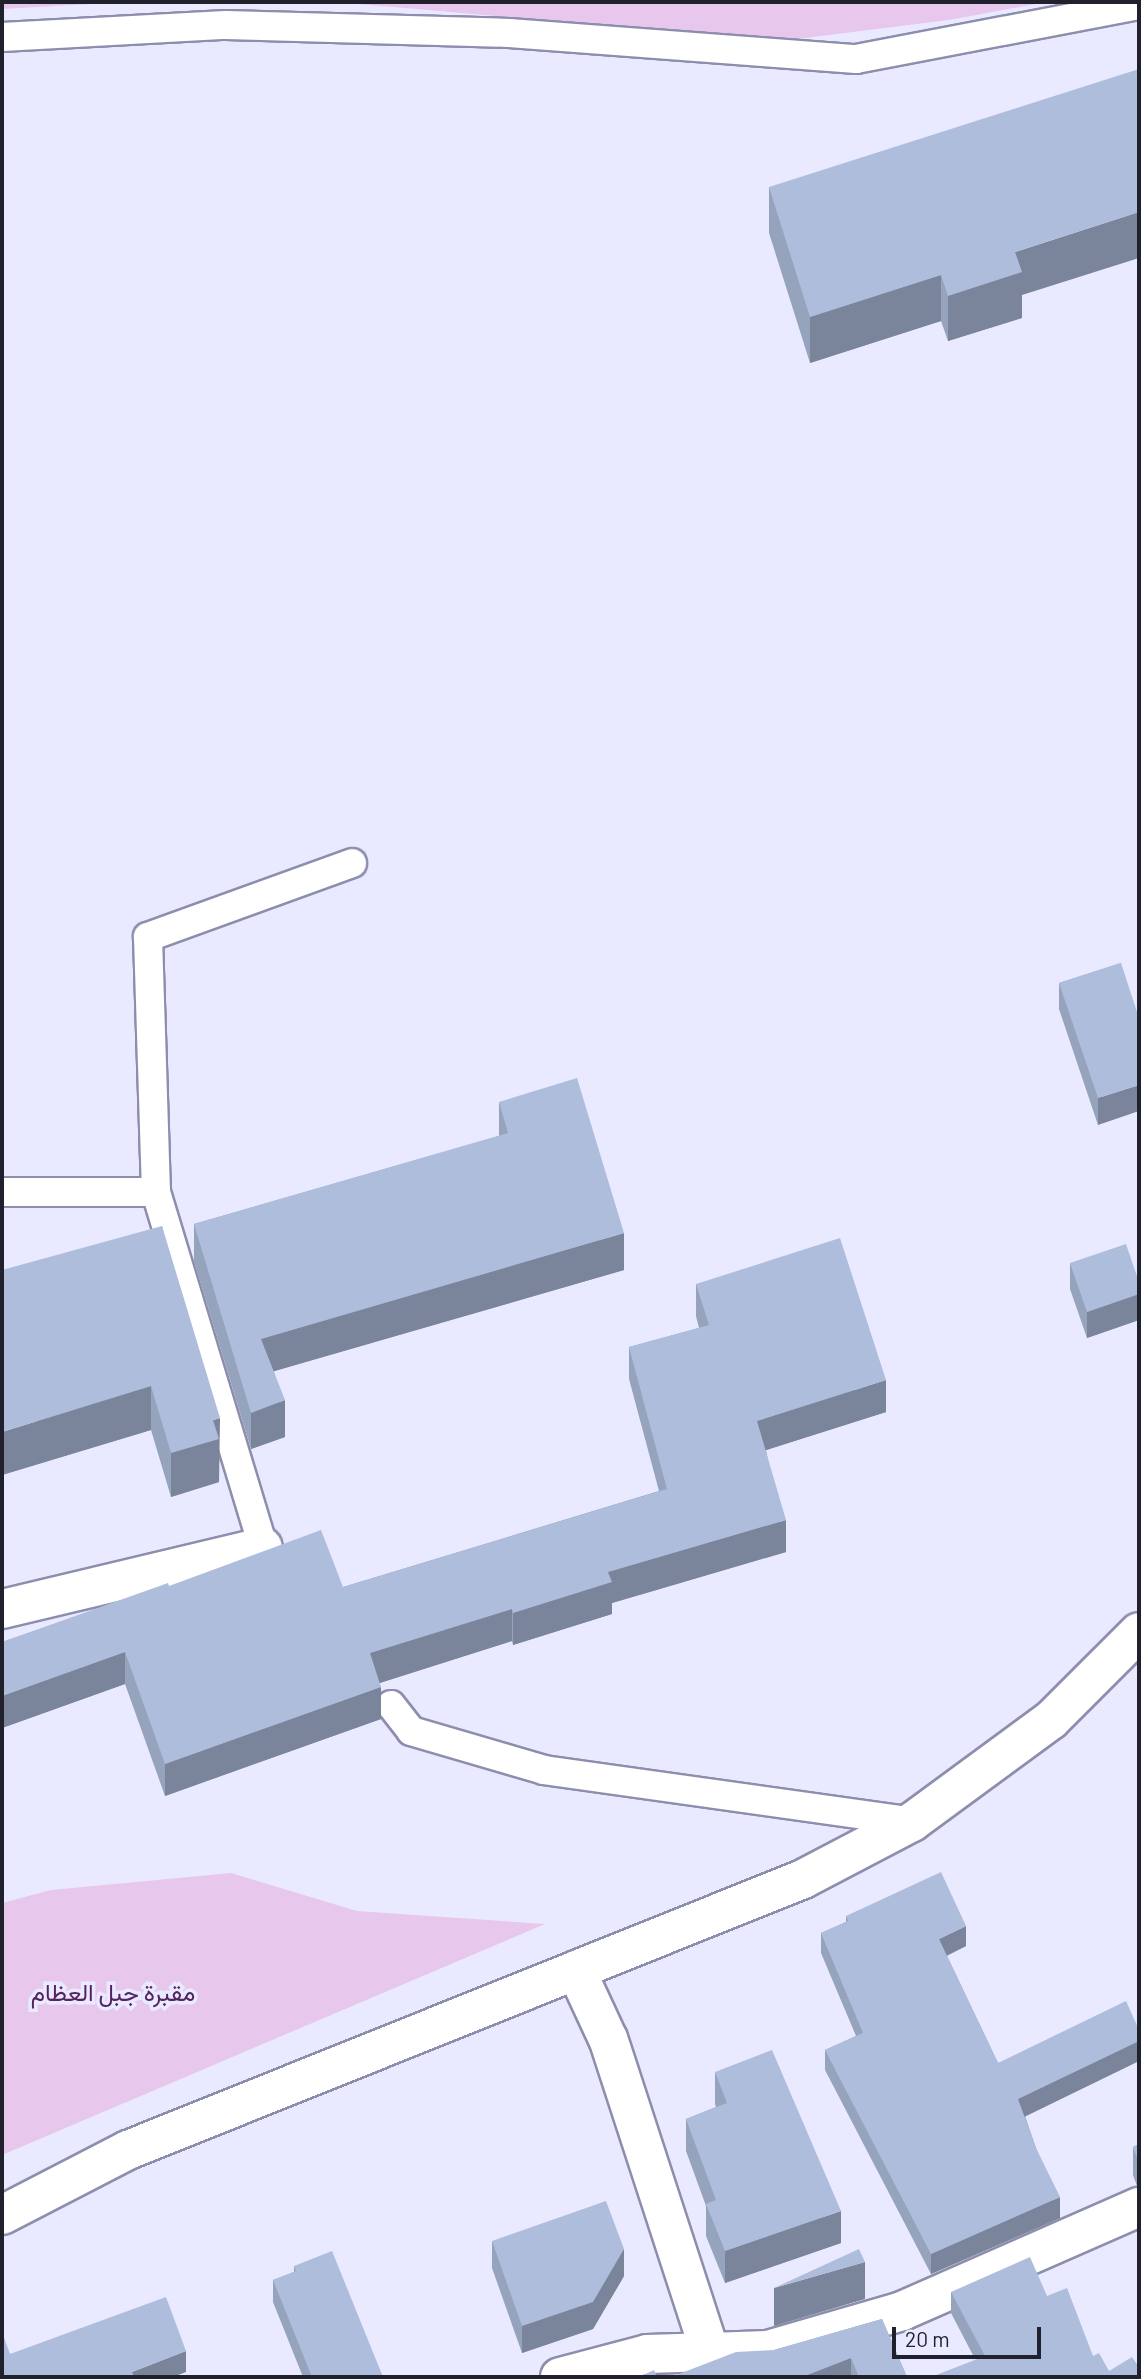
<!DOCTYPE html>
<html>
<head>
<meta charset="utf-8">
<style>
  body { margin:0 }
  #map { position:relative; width:1141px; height:2379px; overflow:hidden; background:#e9eaff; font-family:Barlow,Vazirmatn,sans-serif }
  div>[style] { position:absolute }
  .green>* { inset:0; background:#e7c8ec }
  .roads { filter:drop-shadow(2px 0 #8d8ead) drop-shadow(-2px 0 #8d8ead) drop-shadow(0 2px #8d8ead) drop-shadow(0 -2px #8d8ead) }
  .lane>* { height:28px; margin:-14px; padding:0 14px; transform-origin:14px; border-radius:14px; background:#fff }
  .street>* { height:38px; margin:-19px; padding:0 19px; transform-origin:19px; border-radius:19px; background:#fff }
  .wall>* { inset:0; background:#96a3bd }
  .shaded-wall>* { inset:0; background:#7a849a }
  .building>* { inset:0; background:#afbddc }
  span { translate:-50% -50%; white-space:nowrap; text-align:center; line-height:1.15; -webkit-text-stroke:7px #e9eaff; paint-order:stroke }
  .park-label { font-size:24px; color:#572260 }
  .frame { position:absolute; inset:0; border:4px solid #21212e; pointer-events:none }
  .scale { position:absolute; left:892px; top:2327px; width:149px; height:32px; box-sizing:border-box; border:4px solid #21212e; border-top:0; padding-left:9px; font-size:21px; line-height:24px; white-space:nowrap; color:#21212e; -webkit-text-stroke:5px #e9eaff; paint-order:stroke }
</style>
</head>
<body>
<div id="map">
  <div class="green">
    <div style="clip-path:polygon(2px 2px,127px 2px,2px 9px)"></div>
    <div style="clip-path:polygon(336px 2px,1047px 2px,949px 20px,781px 41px)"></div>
    <div style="clip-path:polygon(231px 1873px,357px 1911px,545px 1924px,2px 2155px,2px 1903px,51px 1890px)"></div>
  </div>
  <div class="roads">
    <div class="lane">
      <div style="left:2px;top:37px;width:224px;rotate:-3.1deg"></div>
      <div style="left:226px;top:25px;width:283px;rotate:1.6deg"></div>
      <div style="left:509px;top:33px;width:348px;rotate:4.3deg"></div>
      <div style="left:856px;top:59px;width:288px;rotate:-10.8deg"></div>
      <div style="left:2px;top:1192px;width:154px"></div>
      <div style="left:156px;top:1192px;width:371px;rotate:73.2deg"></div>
      <div style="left:156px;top:1192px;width:255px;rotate:-91.8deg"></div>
      <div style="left:148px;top:937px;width:217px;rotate:-19.9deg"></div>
      <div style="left:391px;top:1705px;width:33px;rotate:52deg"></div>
      <div style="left:411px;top:1731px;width:139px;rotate:16.3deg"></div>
      <div style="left:544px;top:1770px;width:372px;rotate:8deg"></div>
    </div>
    <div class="street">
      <div style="left:2px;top:1609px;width:268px;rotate:-13.4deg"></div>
      <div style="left:2px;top:2215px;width:142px;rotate:-27.3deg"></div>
      <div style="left:128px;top:2150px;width:727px;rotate:-21.87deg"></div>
      <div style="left:803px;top:1879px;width:123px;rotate:-27.6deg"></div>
      <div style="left:912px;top:1822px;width:172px;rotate:-36.3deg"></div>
      <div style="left:1051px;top:1720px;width:124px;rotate:-45deg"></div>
      <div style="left:710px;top:2352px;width:58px;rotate:-2deg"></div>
      <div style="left:768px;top:2350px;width:140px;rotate:-16.2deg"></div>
      <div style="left:902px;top:2311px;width:259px;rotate:-23.7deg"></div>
      <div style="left:560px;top:2377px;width:90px;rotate:-14.8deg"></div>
      <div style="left:647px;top:2354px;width:63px;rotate:-1.8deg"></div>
      <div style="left:710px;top:2352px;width:329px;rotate:-108deg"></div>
      <div style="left:608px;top:2039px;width:76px;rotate:-114.9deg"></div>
    </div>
  </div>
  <div class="wall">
    <div style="clip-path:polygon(769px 187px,1022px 295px,1022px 318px,948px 341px,941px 321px,810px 363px,769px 233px)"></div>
    <div style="clip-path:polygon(1121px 963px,1098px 1125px,1059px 1009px,1059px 983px)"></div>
    <div style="clip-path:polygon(499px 1102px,624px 1270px,274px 1371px,285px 1437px,251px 1449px,194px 1261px,194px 1224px,499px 1136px)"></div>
    <div style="clip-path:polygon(162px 1226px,220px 1461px,219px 1461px,219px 1482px,171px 1497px,151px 1430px,2px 1475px)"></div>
    <div style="clip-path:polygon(1070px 1263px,1139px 1282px,1139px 1320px,1087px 1338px,1070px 1289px)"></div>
    <div style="clip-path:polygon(696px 1284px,886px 1412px,766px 1450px,786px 1552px,612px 1603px,612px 1614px,513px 1645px,512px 1641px,380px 1683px,381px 1719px,165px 1796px,125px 1684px,2px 1728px,2px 1642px,169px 1586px,343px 1587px,659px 1491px,629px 1379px,629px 1347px,699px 1328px,696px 1316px)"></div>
    <div style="clip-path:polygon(846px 1916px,966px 1946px,947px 1956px,998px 2063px,1139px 2030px,1139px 2061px,1025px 2116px,1060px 2218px,931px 2274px,825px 2070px,825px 2050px,856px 2036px,821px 1953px,821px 1933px,846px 1922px)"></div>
    <div style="clip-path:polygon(715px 2072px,841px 2243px,725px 2283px,706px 2236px,706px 2206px,686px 2151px,686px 2119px,716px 2107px,715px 2104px)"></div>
    <div style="clip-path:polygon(1139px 2144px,1139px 2186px,1137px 2186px,1133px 2175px,1133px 2147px)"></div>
    <div style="clip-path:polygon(492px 2241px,624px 2276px,593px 2329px,522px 2353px,492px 2268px)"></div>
    <div style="clip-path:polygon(294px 2266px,383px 2377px,303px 2377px,273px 2302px,273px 2280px,294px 2272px)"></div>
    <div style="clip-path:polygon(951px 2292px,1047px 2296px,1093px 2356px,1109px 2371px,1139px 2377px,975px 2359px,951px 2313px)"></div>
    <div style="clip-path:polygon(882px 2319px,907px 2377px,671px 2377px,774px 2350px)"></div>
  </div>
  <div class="shaded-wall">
    <div style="clip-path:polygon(1139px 212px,1139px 258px,1022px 295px,1022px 318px,948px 341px,948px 296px,1015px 252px)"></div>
    <div style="clip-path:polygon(941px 275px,941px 321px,810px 363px,810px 317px)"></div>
    <div style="clip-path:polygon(1139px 1085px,1139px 1111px,1098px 1125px,1098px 1098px)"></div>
    <div style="clip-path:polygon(624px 1233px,624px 1270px,261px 1375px,261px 1339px)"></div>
    <div style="clip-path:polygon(1139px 1294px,1139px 1320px,1087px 1338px,1087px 1312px)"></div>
    <div style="clip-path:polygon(886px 1380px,886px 1412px,757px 1453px,757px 1421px)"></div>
    <div style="clip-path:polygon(151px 1386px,151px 1430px,2px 1475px,2px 1432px)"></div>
    <div style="clip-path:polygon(285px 1400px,285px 1437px,251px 1449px,251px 1413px)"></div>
    <div style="clip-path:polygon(220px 1418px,219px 1482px,171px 1497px,171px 1453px,213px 1420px)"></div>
    <div style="clip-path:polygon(786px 1520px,786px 1552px,612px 1603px,612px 1614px,513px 1645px,513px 1613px,608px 1572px)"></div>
    <div style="clip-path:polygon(512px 1609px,512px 1641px,370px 1686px,370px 1653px)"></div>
    <div style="clip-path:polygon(125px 1652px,125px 1684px,2px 1728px,2px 1696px)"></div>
    <div style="clip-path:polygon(381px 1687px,381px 1719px,165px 1796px,165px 1764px)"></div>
    <div style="clip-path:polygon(966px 1926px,966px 1946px,939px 1959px,939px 1939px)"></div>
    <div style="clip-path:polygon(1139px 2041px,1139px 2061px,1018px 2120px,1018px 2099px)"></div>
    <div style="clip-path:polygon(1060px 2197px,1060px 2218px,931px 2274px,931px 2254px)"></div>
    <div style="clip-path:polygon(841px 2211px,841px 2243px,725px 2283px,725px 2251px)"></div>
    <div style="clip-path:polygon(624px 2249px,624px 2276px,593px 2329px,522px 2353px,522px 2326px)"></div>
    <div style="clip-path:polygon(865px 2262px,865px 2299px,774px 2326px,774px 2288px)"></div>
    <div style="clip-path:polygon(186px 2351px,186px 2372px,173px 2377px,132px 2377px,132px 2372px)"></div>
    <div style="clip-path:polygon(851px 2358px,851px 2377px,802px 2377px)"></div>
  </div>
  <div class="building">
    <div style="clip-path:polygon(1139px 69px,1139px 212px,1015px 252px,1022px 272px,948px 296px,941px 275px,810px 317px,769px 187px)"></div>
    <div style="clip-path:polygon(1121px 963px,1139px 1018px,1139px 1085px,1098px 1098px,1059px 983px)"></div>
    <div style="clip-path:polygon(577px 1078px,624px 1233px,261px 1339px,285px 1400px,251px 1413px,194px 1224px,508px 1133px,499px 1102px)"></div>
    <div style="clip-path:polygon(162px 1226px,220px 1418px,213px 1420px,219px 1439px,171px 1453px,151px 1386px,2px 1432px,2px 1270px)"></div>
    <div style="clip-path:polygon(840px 1238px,886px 1380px,757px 1421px,786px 1520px,608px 1572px,612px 1582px,513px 1613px,512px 1609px,370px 1653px,381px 1687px,165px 1764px,125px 1652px,2px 1696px,2px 1642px,168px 1583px,169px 1586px,321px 1530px,343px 1587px,667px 1489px,629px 1347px,709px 1325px,696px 1284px)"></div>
    <div style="clip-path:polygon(1126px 1244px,1139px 1282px,1139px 1294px,1087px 1312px,1070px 1263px)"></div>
    <div style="clip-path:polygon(941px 1872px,966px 1926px,939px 1939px,998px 2063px,1126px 2001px,1139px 2030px,1139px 2041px,1018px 2099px,1036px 2148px,1060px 2197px,931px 2254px,825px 2050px,863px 2033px,821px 1933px,848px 1921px,846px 1916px)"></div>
    <div style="clip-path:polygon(772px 2050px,841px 2211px,725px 2251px,706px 2204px,716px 2200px,686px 2119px,727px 2103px,715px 2072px)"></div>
    <div style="clip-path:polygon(1139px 2144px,1139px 2158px,1137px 2158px,1133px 2147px)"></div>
    <div style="clip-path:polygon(606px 2201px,624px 2249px,593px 2302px,522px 2326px,492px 2241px)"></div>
    <div style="clip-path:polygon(859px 2249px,865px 2262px,774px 2288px)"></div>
    <div style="clip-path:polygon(332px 2251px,383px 2377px,312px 2377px,273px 2280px,296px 2271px,294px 2266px)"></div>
    <div style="clip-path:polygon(1030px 2257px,1047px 2296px,1067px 2288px,1093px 2356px,1099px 2353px,1109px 2371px,1132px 2357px,1139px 2367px,1139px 2377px,931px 2377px,985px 2356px,951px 2292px)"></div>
    <div style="clip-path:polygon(166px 2297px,186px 2351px,132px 2372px,134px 2377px,2px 2377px,2px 2332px,10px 2354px)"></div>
    <div style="clip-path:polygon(882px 2319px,907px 2377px,859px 2377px,851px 2358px,802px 2377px,671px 2377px,736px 2352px,774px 2350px)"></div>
    <div style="clip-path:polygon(654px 2370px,657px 2377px,639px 2377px)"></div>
  </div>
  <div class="park-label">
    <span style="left:113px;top:1992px">مقبرة جبل العظام</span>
  </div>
  <div class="frame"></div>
  <div class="scale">20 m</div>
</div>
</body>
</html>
